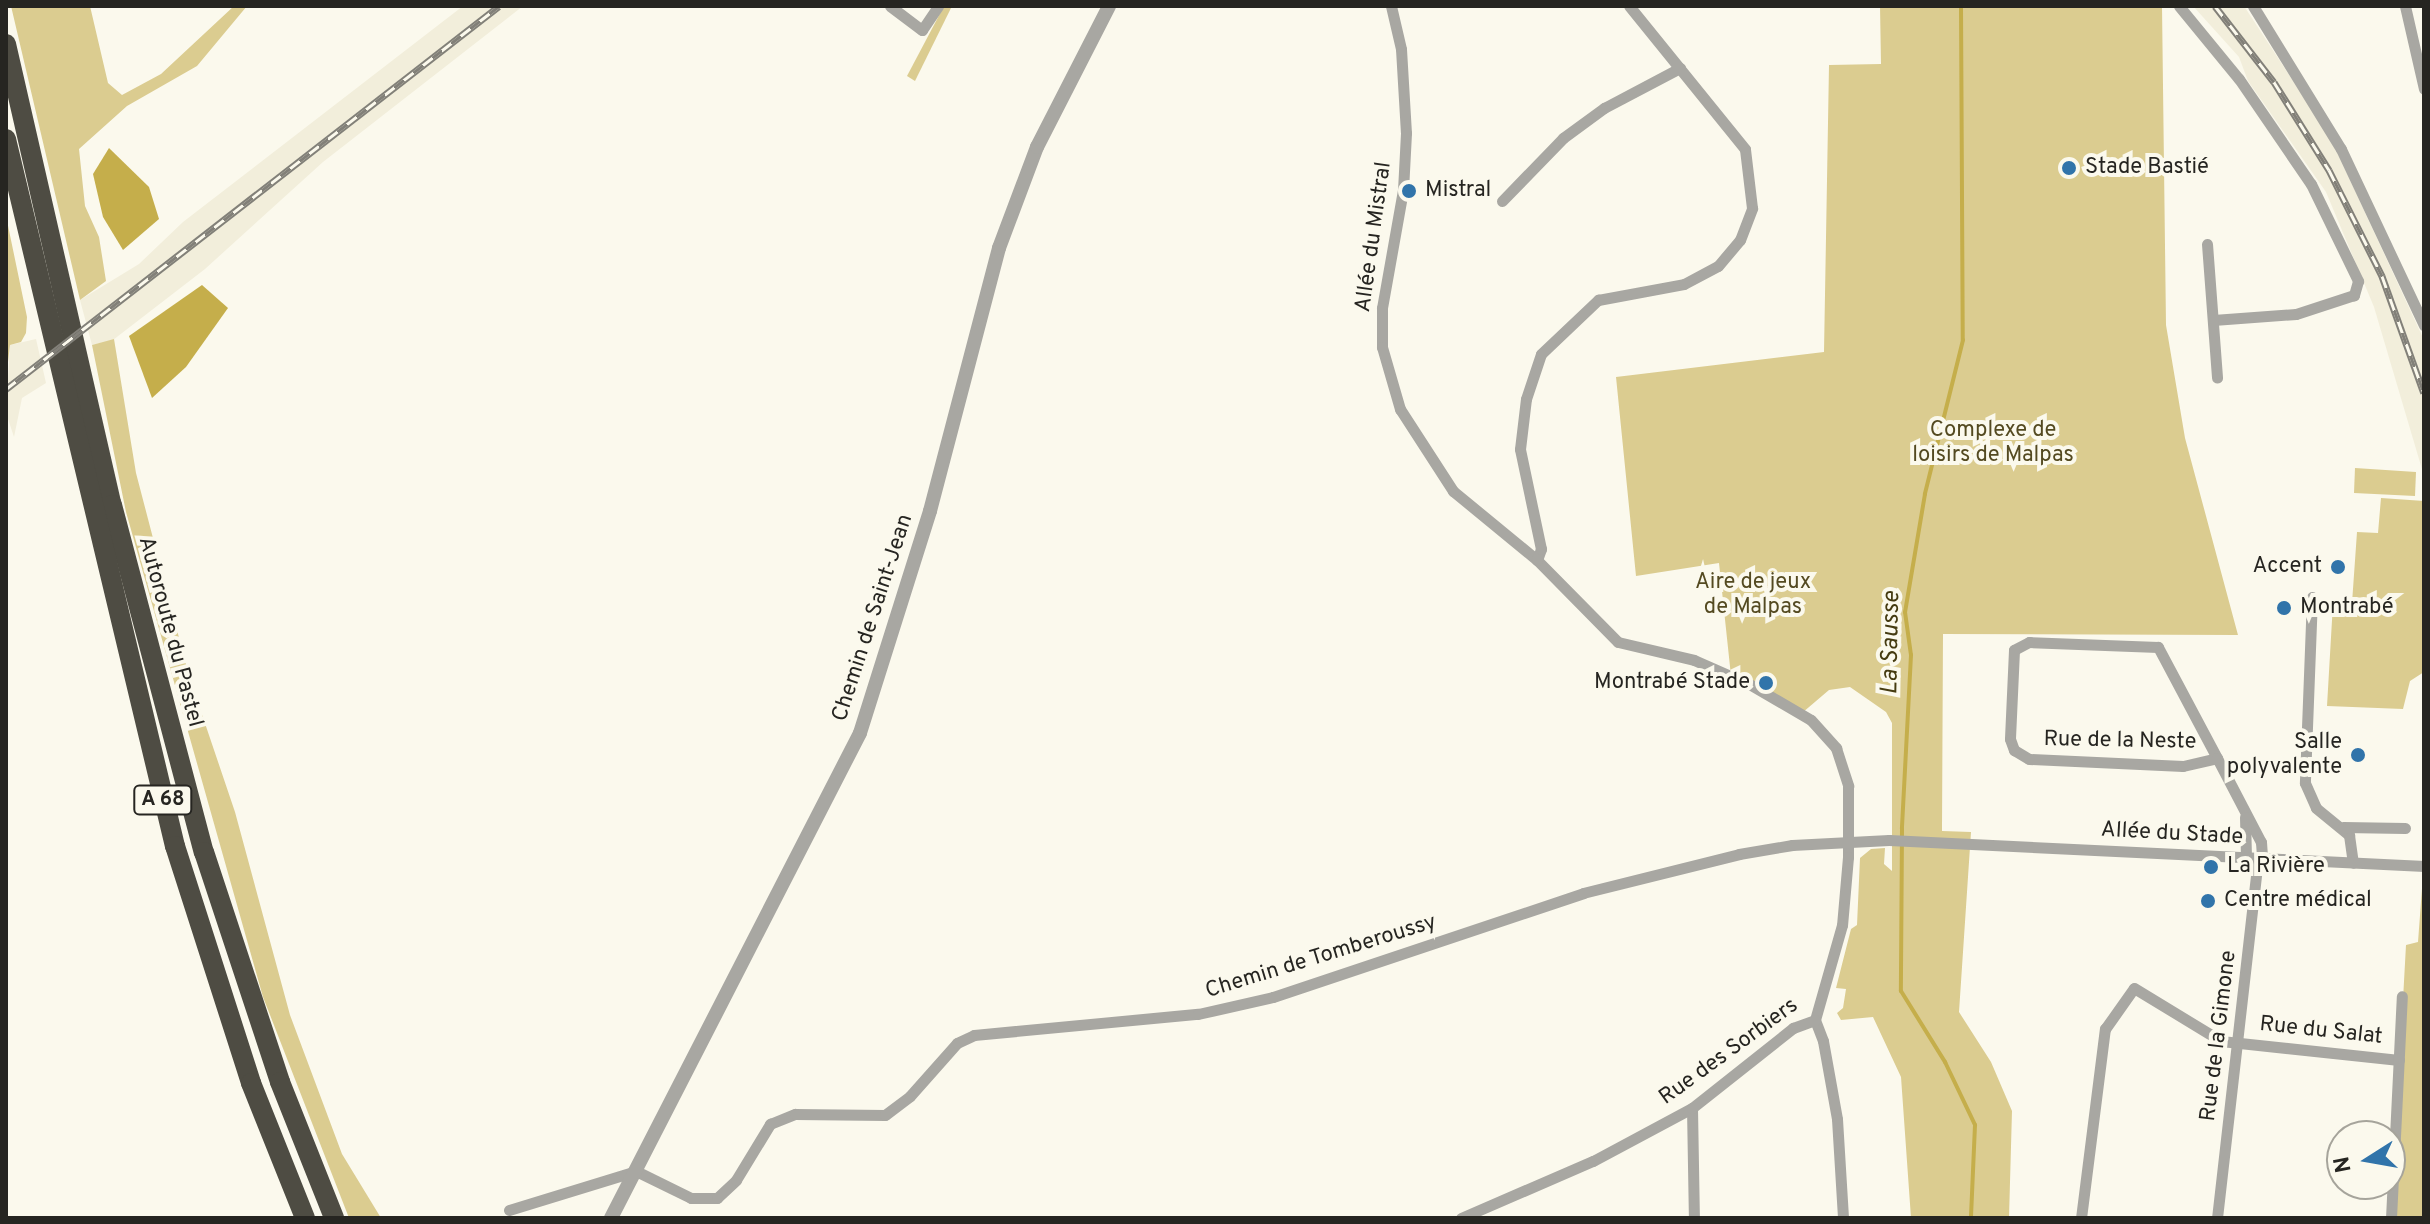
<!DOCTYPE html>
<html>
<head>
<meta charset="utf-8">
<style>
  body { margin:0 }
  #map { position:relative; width:2430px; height:1224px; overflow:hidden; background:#fbf9ed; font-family:Overpass,sans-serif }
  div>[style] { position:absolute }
  .built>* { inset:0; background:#f2eedb }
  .green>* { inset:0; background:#dbcc90 }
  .water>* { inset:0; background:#c5ae4b }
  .stream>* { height:4px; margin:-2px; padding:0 2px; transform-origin:2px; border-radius:2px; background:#c5ae4b }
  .minor>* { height:11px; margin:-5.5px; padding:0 5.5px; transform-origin:5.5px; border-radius:5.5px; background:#a8a7a2 }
  .tertiary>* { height:14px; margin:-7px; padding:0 7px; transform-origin:7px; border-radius:7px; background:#a8a7a2 }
  .motorway>* { height:20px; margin:-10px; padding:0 10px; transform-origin:10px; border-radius:10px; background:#4e4c43 }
  .rail>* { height:7px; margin-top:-3.5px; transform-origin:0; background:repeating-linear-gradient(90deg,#fbf9ed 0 12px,#828079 0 24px); box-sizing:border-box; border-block:2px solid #828079 }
  .dots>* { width:22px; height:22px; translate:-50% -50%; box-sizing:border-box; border:4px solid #fbf9ed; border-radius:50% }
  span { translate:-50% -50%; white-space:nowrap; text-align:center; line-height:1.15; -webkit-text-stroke:8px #fbf9ed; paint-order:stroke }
  .shield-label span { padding:2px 6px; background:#fbf9ed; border:2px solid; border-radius:6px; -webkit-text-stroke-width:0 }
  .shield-label { font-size:20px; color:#262521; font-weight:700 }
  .poi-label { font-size:22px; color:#262521 }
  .left { translate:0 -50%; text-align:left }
  .right { translate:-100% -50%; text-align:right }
  .street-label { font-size:22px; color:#262521 }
  .park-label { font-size:22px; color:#544a21 }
  .water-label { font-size:24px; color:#453b11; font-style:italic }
  .frame { position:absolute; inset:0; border:8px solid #262521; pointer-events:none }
  .north { position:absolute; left:2326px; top:1120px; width:80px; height:80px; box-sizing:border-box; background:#fbf9ed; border:2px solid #a6a49b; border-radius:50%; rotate:259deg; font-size:22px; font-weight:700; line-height:32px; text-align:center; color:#262521 }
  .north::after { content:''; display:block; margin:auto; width:28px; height:36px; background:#3174aa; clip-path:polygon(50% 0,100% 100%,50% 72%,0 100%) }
</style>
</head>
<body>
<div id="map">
  <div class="built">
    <div style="clip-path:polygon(463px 6px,523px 6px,323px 162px,205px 269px,113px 340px,92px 345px,80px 300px,139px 264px,183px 222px)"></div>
    <div style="clip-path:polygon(2193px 6px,2244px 6px,2331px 139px,2424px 340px,2424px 476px,2374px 307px,2326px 192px,2248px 81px,2239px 57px)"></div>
    <div style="clip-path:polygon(36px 339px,46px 383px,22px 398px,14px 437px,6px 413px,10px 345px)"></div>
  </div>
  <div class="green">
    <div style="clip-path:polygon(11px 6px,90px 6px,108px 83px,122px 95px,161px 74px,234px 6px,247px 6px,197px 66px,127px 106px,79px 149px,85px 206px,99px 237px,106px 281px,80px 300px)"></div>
    <div style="clip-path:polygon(944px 6px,952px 6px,915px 81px,907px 76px)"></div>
    <div style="clip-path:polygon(1880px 6px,2162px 6px,2166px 325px,2185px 438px,2238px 635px,1943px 634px,1942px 831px,1971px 832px,1959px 1012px,1991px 1062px,2012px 1111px,2009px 1218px,1911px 1218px,1901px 1077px,1873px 1017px,1841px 1020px,1837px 1013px,1843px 1008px,1846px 989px,1836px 988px,1851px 929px,1857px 925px,1860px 858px,1871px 849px,1885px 848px,1884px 864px,1892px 871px,1892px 723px,1886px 712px,1850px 687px,1829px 690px,1802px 713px,1731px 676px,1719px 563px,1636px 576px,1616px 377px,1824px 352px,1829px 65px,1881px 64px)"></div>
    <div style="clip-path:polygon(6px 216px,27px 317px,26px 333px,21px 342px,10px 345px,8px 362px)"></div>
    <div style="clip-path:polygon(114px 339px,136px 473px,189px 676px,235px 812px,290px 1015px,342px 1154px,381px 1218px,349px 1218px,263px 997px,126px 512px,92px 345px)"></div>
    <div style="clip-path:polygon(2355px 468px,2416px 472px,2415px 496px,2354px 493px)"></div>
    <div style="clip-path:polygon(2381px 498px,2424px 501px,2424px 672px,2410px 681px,2403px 709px,2327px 706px,2333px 603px,2352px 603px,2357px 532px,2378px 533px)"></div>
    <div style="clip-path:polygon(2423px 875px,2424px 875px,2424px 1218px,2391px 1218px,2406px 945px,2418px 942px)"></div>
  </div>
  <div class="water">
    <div style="clip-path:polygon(109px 148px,149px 187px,159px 219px,123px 250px,103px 217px,93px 174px)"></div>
    <div style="clip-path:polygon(202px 285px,228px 308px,186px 367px,152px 398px,129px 336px)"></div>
  </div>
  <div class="stream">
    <div style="left:1961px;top:6px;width:334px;rotate:89.7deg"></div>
    <div style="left:1963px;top:340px;width:159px;rotate:103.9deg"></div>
    <div style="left:1925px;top:494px;width:120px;rotate:99.6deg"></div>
    <div style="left:1905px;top:612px;width:43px;rotate:82.1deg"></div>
    <div style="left:1911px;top:655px;width:174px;rotate:93deg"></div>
    <div style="left:1902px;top:829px;width:162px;rotate:90.4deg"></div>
    <div style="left:1901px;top:991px;width:84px;rotate:58.2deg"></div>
    <div style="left:1945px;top:1062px;width:70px;rotate:64.5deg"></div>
    <div style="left:1975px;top:1125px;width:93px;rotate:92.5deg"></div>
  </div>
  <div class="minor">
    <div style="left:890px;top:6px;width:40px;rotate:37deg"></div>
    <div style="left:922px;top:30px;width:29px;rotate:-56deg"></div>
    <div style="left:1391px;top:6px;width:44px;rotate:76.9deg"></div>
    <div style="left:1401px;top:49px;width:84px;rotate:86.6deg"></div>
    <div style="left:1406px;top:133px;width:57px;rotate:93deg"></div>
    <div style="left:1403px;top:190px;width:120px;rotate:100.1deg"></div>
    <div style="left:1382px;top:308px;width:39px;rotate:90deg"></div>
    <div style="left:1382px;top:347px;width:65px;rotate:73.8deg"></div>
    <div style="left:1400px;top:409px;width:98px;rotate:57.1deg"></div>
    <div style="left:1453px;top:491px;width:109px;rotate:39.4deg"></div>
    <div style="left:1537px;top:560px;width:115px;rotate:45.4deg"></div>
    <div style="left:1618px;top:642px;width:78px;rotate:13.3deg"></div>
    <div style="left:1694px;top:660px;width:62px;rotate:23.7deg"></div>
    <div style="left:1751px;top:685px;width:69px;rotate:30.3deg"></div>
    <div style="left:1811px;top:720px;width:38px;rotate:48deg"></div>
    <div style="left:1836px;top:748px;width:40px;rotate:72deg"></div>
    <div style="left:1848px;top:786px;width:71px;rotate:90deg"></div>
    <div style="left:1848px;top:857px;width:68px;rotate:95deg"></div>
    <div style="left:1842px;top:925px;width:99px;rotate:105.9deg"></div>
    <div style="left:2179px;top:6px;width:94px;rotate:50.6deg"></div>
    <div style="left:2239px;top:79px;width:127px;rotate:55.6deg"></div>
    <div style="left:2311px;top:184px;width:108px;rotate:64.1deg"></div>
    <div style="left:2358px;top:281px;width:15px;rotate:106deg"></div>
    <div style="left:2354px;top:295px;width:61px;rotate:161.9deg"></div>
    <div style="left:2296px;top:314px;width:83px;rotate:175.9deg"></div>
    <div style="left:2253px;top:6px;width:168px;rotate:58.4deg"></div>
    <div style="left:2341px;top:149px;width:195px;rotate:64.8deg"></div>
    <div style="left:2405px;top:6px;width:85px;rotate:77.1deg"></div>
    <div style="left:1502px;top:201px;width:88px;rotate:-45.9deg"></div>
    <div style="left:1563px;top:138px;width:51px;rotate:-36.2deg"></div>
    <div style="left:1604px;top:108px;width:86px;rotate:-27.8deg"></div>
    <div style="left:2207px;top:244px;width:134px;rotate:85.7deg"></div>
    <div style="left:1537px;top:560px;width:12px;rotate:-70deg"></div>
    <div style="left:1541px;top:549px;width:102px;rotate:-101.9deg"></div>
    <div style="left:1520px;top:449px;width:50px;rotate:-83.2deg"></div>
    <div style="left:1526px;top:399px;width:47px;rotate:-71.6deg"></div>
    <div style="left:1541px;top:354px;width:79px;rotate:-43.5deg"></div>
    <div style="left:1598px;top:300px;width:87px;rotate:-10.5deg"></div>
    <div style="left:1684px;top:284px;width:38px;rotate:-28deg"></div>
    <div style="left:1718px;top:266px;width:34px;rotate:-50deg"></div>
    <div style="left:1740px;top:240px;width:34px;rotate:-69deg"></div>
    <div style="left:1752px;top:208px;width:59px;rotate:-96.8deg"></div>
    <div style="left:1745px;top:149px;width:184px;rotate:-129deg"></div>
    <div style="left:2312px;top:597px;width:186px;rotate:92.2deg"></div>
    <div style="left:2305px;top:783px;width:27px;rotate:66deg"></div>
    <div style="left:2316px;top:808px;width:43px;rotate:39.3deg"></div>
    <div style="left:2349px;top:835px;width:28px;rotate:82deg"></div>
    <div style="left:2217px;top:758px;width:126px;rotate:-118deg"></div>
    <div style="left:2158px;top:647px;width:129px;rotate:-177.8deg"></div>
    <div style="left:2029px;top:642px;width:17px;rotate:152deg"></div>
    <div style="left:2014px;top:650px;width:89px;rotate:92.6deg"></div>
    <div style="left:2010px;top:739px;width:12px;rotate:70deg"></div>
    <div style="left:2014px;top:750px;width:17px;rotate:31deg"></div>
    <div style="left:2029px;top:759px;width:154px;rotate:2.6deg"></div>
    <div style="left:2183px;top:766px;width:35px;rotate:-13deg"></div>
    <div style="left:2217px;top:758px;width:95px;rotate:62.4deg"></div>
    <div style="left:2261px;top:842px;width:16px;rotate:86deg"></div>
    <div style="left:2245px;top:817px;width:41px;rotate:88.6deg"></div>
    <div style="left:2343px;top:827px;width:62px;rotate:0.9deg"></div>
    <div style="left:1815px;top:1020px;width:22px;rotate:69deg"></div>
    <div style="left:1823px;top:1041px;width:79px;rotate:79.8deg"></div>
    <div style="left:1837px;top:1119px;width:99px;rotate:86.5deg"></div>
    <div style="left:1692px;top:1108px;width:110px;rotate:89deg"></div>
    <div style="left:509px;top:1210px;width:133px;rotate:-17.1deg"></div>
    <div style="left:636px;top:1171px;width:61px;rotate:26.1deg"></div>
    <div style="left:691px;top:1198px;width:26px"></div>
    <div style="left:717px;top:1198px;width:26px;rotate:-43deg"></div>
    <div style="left:736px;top:1180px;width:66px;rotate:-58.7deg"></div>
    <div style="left:770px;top:1124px;width:27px;rotate:-22deg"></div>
    <div style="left:795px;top:1114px;width:90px;rotate:0.6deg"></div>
    <div style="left:885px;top:1115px;width:31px;rotate:-37deg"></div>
    <div style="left:910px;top:1096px;width:71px;rotate:-48.4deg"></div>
    <div style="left:957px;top:1043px;width:19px;rotate:-25deg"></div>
    <div style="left:974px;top:1035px;width:225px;rotate:-5.4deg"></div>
    <div style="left:1198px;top:1014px;width:77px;rotate:-12.8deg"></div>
    <div style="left:1273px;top:997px;width:327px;rotate:-18.5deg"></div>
    <div style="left:1583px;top:893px;width:161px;rotate:-14deg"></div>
    <div style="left:1739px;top:854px;width:54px;rotate:-9.6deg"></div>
    <div style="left:1792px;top:845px;width:97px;rotate:-3deg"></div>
    <div style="left:1889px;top:840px;width:536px;rotate:2.78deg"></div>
    <div style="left:1461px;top:1218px;width:144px;rotate:-23.4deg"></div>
    <div style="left:1593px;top:1161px;width:112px;rotate:-28.2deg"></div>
    <div style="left:1692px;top:1108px;width:129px;rotate:-38.4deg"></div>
    <div style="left:1793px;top:1028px;width:23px;rotate:-20deg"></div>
    <div style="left:2081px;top:1218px;width:191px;rotate:-82.8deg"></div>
    <div style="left:2105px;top:1029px;width:50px;rotate:-54.7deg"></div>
    <div style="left:2134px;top:988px;width:102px;rotate:31.3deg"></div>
    <div style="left:2221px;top:1041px;width:179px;rotate:6.1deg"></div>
    <div style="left:2217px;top:1218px;width:362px;rotate:-83.5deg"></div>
    <div style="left:2391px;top:1218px;width:222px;rotate:-87.2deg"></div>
  </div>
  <div class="tertiary">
    <div style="left:611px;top:1218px;width:545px;rotate:-62.82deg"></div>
    <div style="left:860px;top:733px;width:233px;rotate:-72.5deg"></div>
    <div style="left:930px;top:511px;width:272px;rotate:-75.3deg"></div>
    <div style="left:999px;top:248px;width:108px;rotate:-69.4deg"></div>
    <div style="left:1037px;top:147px;width:158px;rotate:-62.9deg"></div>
  </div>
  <div class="motorway">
    <div style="left:6px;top:44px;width:473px;rotate:77.1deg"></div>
    <div style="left:112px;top:505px;width:359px;rotate:75.2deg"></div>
    <div style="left:204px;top:852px;width:242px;rotate:71.7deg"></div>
    <div style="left:280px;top:1082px;width:146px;rotate:68.3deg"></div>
    <div style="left:6px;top:139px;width:727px;rotate:76.56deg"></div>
    <div style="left:175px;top:846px;width:249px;rotate:72.2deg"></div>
    <div style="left:251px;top:1083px;width:145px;rotate:68.2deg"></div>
  </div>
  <div class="rail">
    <div style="left:2215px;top:6px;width:96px;rotate:52.2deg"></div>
    <div style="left:2274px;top:82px;width:104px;rotate:58deg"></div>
    <div style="left:2329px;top:170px;width:119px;rotate:63.4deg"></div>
    <div style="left:2382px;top:276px;width:124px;rotate:70.3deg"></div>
    <div style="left:6px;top:389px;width:624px;rotate:-37.84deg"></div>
  </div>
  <div class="dots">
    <div style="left:2069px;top:168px;background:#3174aa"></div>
    <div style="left:1409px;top:191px;background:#3174aa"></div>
    <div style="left:2338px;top:567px;background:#3174aa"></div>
    <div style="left:2284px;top:608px;background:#3174aa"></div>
    <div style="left:1766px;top:683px;background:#3174aa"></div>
    <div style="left:2358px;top:755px;background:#3174aa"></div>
    <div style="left:2211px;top:867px;background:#3174aa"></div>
    <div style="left:2208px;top:901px;background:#3174aa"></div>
  </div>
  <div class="shield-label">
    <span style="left:163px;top:800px">A 68</span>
  </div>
  <div class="poi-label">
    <span class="left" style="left:2085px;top:168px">Stade Bastié</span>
    <span class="left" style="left:1425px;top:191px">Mistral</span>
    <span class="right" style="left:2322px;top:567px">Accent</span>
    <span class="left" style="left:2300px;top:608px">Montrabé</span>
    <span class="right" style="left:1750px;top:683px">Montrabé Stade</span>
    <span class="right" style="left:2342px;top:755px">Salle<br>polyvalente</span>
    <span class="left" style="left:2227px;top:867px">La Rivière</span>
    <span class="left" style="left:2224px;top:901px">Centre médical</span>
  </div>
  <div class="street-label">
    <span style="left:1374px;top:237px;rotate:-82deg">Allée du Mistral</span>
    <span style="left:873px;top:618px;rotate:-72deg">Chemin de Saint-Jean</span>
    <span style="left:170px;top:632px;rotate:75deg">Autoroute du Pastel</span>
    <span style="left:2120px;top:741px;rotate:1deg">Rue de la Neste</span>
    <span style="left:2172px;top:834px;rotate:3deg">Allée du Stade</span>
    <span style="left:1321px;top:957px;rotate:-17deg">Chemin de Tomberoussy</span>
    <span style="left:2321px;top:1031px;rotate:6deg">Rue du Salat</span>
    <span style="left:2219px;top:1036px;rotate:-83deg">Rue de la Gimone</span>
    <span style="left:1729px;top:1052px;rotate:-36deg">Rue des Sorbiers</span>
  </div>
  <div class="park-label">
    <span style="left:1993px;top:443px">Complexe de<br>loisirs de Malpas</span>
    <span style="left:1753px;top:595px">Aire de jeux<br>de Malpas</span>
  </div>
  <div class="water-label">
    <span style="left:1892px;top:643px;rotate:-89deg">La Sausse</span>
  </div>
  <div class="frame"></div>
  <div class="north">N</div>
</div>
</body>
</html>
